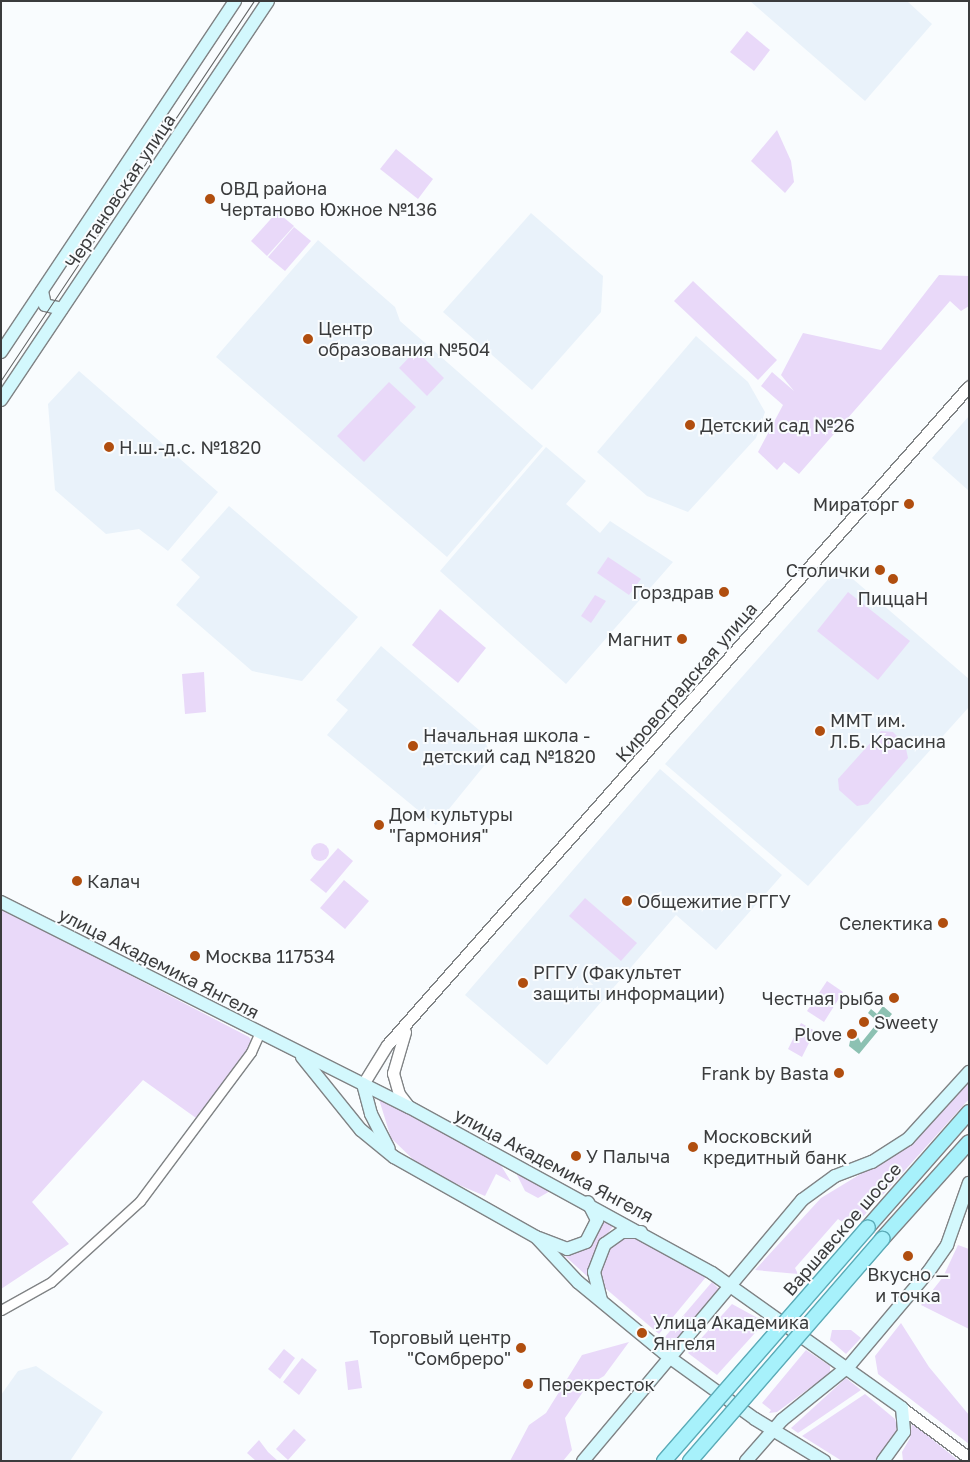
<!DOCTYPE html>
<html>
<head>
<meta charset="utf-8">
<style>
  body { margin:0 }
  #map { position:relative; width:970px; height:1462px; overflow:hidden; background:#f9fcfe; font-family:"Golos Text",sans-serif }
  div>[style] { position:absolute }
  .built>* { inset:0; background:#e9f2fa }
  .green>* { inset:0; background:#e9d9f9 }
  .round { border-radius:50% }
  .water>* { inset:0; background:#8cc1b2 }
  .roads { filter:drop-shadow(1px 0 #808385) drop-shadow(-1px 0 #808385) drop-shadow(0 1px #808385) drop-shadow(0 -1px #808385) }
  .minor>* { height:9px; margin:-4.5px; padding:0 4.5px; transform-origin:4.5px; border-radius:4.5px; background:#fff }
  .tertiary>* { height:11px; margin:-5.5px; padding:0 5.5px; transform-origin:5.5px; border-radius:5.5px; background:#fff }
  .secondary>* { height:12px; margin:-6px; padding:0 6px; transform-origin:6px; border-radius:6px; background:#d3f8fd }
  .primary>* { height:14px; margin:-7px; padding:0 7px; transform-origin:7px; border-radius:7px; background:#a7f1fb }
  .tram>* { height:1px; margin:-0.5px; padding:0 0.5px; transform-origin:0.5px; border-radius:0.5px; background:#626465 }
  .bridges { filter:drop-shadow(1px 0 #5babb7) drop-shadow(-1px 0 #5babb7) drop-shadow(0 1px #5babb7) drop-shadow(0 -1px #5babb7) }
  .primary-bridge>* { height:14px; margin:-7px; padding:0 7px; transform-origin:7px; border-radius:7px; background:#a7f1fb }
  .dots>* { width:14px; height:14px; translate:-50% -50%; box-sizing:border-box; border:2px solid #f9fcfe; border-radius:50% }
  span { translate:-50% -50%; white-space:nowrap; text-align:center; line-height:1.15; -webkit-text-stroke:4px #f9fcfe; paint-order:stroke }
  .poi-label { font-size:18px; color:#3b3c3d }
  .left { translate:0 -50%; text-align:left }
  .right { translate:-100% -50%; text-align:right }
  .street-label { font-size:18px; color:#3b3c3d }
  .frame { position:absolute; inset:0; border:2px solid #3b3c3d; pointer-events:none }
</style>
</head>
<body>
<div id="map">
  <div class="built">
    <div style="clip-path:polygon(750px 1px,907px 1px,932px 24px,865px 101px)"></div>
    <div style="clip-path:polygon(531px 213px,603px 276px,601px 312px,532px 390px,443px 312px)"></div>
    <div style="clip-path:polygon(318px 240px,395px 307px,400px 321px,543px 446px,447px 557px,216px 357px)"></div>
    <div style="clip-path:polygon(696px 336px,748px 382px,765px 412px,756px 438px,688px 512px,647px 496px,597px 452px)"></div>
    <div style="clip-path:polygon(79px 371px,218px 492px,168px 551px,139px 529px,106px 534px,55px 490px,48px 404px)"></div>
    <div style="clip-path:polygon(969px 416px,969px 491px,932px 458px)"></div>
    <div style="clip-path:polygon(546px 447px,586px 481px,566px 504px,600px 533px,610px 521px,673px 562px,566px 684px,440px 571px)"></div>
    <div style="clip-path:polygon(229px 506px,358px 617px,302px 681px,252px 671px,176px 605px,200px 577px,181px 560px)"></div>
    <div style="clip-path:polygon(839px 567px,969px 679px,969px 707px,808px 886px,665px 764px)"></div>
    <div style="clip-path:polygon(381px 646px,479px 730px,492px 756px,436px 825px,327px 735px,348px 710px,336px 700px)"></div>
    <div style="clip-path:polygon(660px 769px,782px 875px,716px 950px,676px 915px,547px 1065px,465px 995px)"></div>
    <div style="clip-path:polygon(36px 1366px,103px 1412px,70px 1461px,1px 1461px,1px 1395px,18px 1371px)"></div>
  </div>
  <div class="green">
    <div style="clip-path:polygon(747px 31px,770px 50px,754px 71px,730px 52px)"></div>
    <div style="clip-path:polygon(777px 130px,791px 161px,794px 182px,785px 193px,751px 161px)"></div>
    <div style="clip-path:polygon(396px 149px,433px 179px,418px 199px,380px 169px)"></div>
    <div style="clip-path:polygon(277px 212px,294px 226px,267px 256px,251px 241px)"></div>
    <div style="clip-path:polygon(294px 227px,311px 241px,285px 271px,268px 257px)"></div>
    <div style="clip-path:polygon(939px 275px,969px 276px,969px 306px,961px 311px,950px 301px,799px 474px,784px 462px,777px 470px,758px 452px,783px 405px,761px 386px,772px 372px,794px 391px,781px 375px,803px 333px,881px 350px)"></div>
    <div style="clip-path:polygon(693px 281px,777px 360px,758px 380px,674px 301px)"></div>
    <div style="clip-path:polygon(416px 350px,444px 378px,427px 396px,399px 368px)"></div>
    <div style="clip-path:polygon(389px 382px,416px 407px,364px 462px,337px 436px)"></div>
    <div style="clip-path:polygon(608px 557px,641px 579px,629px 595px,597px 573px)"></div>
    <div style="clip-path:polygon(848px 592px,910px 641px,878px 680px,817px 631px)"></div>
    <div style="clip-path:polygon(595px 595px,606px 601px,591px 623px,581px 616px)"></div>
    <div style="clip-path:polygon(440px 609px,486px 648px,458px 683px,412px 645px)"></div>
    <div style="clip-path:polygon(204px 672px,206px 712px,185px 714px,182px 674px)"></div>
    <div style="clip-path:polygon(881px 731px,893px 732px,905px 744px,908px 758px,868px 804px,857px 806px,839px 790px,838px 779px)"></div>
    <div class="round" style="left:311px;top:843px;width:18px;height:18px"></div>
    <div style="clip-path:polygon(338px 848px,353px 861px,326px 893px,310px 880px)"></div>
    <div style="clip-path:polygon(344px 880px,369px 901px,345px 929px,320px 908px)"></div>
    <div style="clip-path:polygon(585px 898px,637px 943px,621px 961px,569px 916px)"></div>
    <div style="clip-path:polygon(1px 908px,249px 1037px,253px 1043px,196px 1118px,143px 1080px,32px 1202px,69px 1244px,1px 1289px)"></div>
    <div style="clip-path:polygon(827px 981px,843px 992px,824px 1022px,807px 1011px)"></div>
    <div style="clip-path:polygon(801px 1023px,815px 1031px,802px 1057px,788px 1049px)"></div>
    <div style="clip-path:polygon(969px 1082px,969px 1099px,861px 1219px,857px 1215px,848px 1226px,838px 1219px,795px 1268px,798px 1274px,755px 1270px,821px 1198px,915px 1141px)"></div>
    <div style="clip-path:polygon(378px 1096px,499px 1162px,511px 1182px,496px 1174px,485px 1196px,424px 1170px,391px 1138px)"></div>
    <div style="clip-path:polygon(515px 1171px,552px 1190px,538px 1198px,525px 1191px)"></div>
    <div style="clip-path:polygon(602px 1219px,614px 1225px,595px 1250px,588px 1277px,565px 1256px,590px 1247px)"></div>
    <div style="clip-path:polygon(624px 1236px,644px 1240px,706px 1277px,659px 1334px,605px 1288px,600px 1267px,614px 1242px)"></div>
    <div style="clip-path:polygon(958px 1245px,969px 1249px,969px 1329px,921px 1305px,943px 1277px)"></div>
    <div style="clip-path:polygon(712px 1282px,719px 1289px,674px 1342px,664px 1338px)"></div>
    <div style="clip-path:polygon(732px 1304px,765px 1322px,717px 1375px,688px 1353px)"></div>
    <div style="clip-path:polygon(901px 1323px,929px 1367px,969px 1415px,969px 1444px,878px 1374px,875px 1356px)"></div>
    <div style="clip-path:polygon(832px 1330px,851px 1330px,861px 1338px,846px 1354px,830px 1340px)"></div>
    <div style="clip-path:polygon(629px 1342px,604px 1376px,587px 1386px,565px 1418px,572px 1450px,563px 1461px,510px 1461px,529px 1425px,546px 1413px,582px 1355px)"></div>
    <div style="clip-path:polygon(284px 1349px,295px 1358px,280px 1379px,268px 1369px)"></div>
    <div style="clip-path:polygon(806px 1350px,830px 1366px,830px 1373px,777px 1412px,769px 1413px,771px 1410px,762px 1403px)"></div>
    <div style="clip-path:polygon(302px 1358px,317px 1370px,299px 1395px,283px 1382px)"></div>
    <div style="clip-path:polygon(358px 1360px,362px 1388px,348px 1390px,345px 1362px)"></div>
    <div style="clip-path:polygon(846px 1378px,861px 1390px,798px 1433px,791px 1428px)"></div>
    <div style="clip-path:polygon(865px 1394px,895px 1419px,897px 1426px,894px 1439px,874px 1461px,842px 1461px,802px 1436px)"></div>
    <div style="clip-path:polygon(912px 1423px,959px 1461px,903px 1461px,902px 1452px,910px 1438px)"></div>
    <div style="clip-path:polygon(294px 1429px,306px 1440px,288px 1460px,276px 1449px)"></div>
    <div style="clip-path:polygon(259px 1440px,268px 1452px,278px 1461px,256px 1461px,247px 1453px)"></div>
  </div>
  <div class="water">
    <div style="clip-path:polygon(883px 1006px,892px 1014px,859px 1054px,849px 1046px,851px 1036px,857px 1035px,861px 1043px,878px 1022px,868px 1013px,871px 1009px,877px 1014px)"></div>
  </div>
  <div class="roads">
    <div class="minor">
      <div style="left:1px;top:1310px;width:57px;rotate:-29.2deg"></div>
      <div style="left:51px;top:1282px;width:120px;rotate:-42.3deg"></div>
      <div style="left:140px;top:1201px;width:186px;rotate:-53.3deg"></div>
      <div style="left:251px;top:1052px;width:20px;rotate:-66deg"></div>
    </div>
    <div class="tertiary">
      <div style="left:405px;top:1032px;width:43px;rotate:106.3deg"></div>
      <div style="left:393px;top:1073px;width:22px;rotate:74deg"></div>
      <div style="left:399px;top:1094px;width:16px;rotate:52deg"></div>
      <div style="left:363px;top:1084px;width:46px;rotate:-58.4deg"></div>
      <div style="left:387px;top:1045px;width:879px;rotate:-48.55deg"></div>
      <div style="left:902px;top:1408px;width:84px;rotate:36.7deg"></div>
    </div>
    <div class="secondary">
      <div style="left:42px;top:291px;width:14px;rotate:78deg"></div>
      <div style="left:45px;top:305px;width:17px;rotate:13deg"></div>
      <div style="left:1px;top:352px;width:422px;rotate:-56.3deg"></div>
      <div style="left:1px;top:400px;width:480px;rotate:-56.2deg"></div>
      <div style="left:1px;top:902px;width:457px;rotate:26.7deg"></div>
      <div style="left:409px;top:1107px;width:345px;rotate:28.7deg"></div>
      <div style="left:712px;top:1273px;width:233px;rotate:35.4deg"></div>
      <div style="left:902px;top:1408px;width:24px;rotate:85deg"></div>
      <div style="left:904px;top:1432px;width:36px;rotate:126deg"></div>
      <div style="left:302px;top:1057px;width:94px;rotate:51.1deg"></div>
      <div style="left:361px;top:1130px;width:43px;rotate:39.3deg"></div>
      <div style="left:394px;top:1157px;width:163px;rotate:29.4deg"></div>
      <div style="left:536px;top:1237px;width:62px;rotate:47deg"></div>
      <div style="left:578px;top:1282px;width:118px;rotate:39.5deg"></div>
      <div style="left:669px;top:1357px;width:106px;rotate:35.8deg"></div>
      <div style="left:755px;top:1419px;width:81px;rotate:31.3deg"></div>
      <div style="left:363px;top:1084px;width:31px;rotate:75deg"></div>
      <div style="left:371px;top:1114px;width:39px;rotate:63deg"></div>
      <div style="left:539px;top:1238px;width:30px;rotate:21deg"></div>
      <div style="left:567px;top:1249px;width:20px;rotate:-20deg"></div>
      <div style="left:586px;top:1242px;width:25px;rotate:-63deg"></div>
      <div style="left:597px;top:1220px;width:20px;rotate:-117deg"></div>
      <div style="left:601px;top:1300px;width:29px;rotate:-104deg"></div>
      <div style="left:594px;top:1272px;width:30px;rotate:-69deg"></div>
      <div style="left:605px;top:1244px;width:21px;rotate:-35deg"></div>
      <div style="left:622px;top:1232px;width:19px"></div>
      <div style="left:583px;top:1461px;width:341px;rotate:-50deg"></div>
      <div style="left:802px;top:1200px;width:41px;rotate:-36deg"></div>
      <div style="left:835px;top:1176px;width:40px;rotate:-21deg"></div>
      <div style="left:872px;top:1162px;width:43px;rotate:-32.6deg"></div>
      <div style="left:908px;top:1139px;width:91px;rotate:-47.7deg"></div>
      <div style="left:746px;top:1461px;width:55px;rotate:-48.7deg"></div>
      <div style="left:782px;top:1420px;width:86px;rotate:-38.9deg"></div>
      <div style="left:849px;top:1366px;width:124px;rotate:-49.9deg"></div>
      <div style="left:929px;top:1271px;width:32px;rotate:-55deg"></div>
      <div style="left:947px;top:1245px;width:66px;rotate:-70.5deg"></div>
    </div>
    <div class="primary">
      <div style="left:868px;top:1227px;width:153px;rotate:-48.7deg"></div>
      <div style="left:882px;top:1239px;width:130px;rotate:-48.1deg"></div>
    </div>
  </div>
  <div class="tram">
    <div style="left:1px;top:380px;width:456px;rotate:-56.3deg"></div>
  </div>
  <div class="bridges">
    <div class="primary-bridge">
      <div style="left:664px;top:1461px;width:310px;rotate:-48.9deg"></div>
      <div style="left:690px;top:1461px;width:294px;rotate:-49.1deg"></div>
    </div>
  </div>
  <div class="dots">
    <div style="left:210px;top:199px;background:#b04e0f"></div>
    <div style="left:308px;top:339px;background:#b04e0f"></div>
    <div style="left:690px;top:425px;background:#b04e0f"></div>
    <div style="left:109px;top:447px;background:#b04e0f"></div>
    <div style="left:909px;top:504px;background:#b04e0f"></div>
    <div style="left:880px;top:570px;background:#b04e0f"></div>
    <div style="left:893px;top:579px;background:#b04e0f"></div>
    <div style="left:724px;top:592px;background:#b04e0f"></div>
    <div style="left:682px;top:639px;background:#b04e0f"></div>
    <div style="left:820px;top:731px;background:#b04e0f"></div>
    <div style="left:413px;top:746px;background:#b04e0f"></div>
    <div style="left:379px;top:825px;background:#b04e0f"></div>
    <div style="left:77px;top:881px;background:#b04e0f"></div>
    <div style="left:627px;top:901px;background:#b04e0f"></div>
    <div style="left:943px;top:923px;background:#b04e0f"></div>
    <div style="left:195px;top:956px;background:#b04e0f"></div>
    <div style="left:523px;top:983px;background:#b04e0f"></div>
    <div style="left:894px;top:998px;background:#b04e0f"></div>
    <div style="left:864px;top:1022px;background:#b04e0f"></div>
    <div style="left:852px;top:1034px;background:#b04e0f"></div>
    <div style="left:839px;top:1073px;background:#b04e0f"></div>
    <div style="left:693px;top:1147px;background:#b04e0f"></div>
    <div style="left:576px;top:1156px;background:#b04e0f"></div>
    <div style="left:908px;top:1256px;background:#b04e0f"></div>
    <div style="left:642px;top:1333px;background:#b04e0f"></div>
    <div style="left:521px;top:1348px;background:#b04e0f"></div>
    <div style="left:528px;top:1384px;background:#b04e0f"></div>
  </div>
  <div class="poi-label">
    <span class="left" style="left:220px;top:199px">ОВД района<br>Чертаново Южное №136</span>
    <span class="left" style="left:318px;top:339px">Центр<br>образования №504</span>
    <span class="left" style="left:700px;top:425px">Детский сад №26</span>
    <span class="left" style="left:119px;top:447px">Н.ш.-д.с. №1820</span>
    <span class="right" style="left:899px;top:504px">Мираторг</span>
    <span class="right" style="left:870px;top:570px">Столички</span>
    <span class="right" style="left:714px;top:592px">Горздрав</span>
    <span style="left:893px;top:598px">ПиццаН</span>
    <span class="right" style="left:672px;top:639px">Магнит</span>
    <span class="left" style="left:830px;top:731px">ММТ им.<br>Л.Б. Красина</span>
    <span class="left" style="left:423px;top:746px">Начальная школа -<br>детский сад №1820</span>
    <span class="left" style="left:389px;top:825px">Дом культуры<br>"Гармония"</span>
    <span class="left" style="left:87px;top:881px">Калач</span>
    <span class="left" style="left:637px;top:901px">Общежитие РГГУ</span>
    <span class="right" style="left:933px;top:923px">Селектика</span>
    <span class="left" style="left:205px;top:956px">Москва 117534</span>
    <span class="left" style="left:533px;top:983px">РГГУ (Факультет<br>защиты информации)</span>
    <span class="right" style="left:884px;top:998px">Честная рыба</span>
    <span class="left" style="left:874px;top:1022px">Sweety</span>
    <span class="right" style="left:842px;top:1034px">Plove</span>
    <span class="right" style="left:829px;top:1073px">Frank by Basta</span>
    <span class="left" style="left:703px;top:1147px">Московский<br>кредитный банк</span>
    <span class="left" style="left:586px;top:1156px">У Палыча</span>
    <span style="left:908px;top:1285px">Вкусно —<br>и точка</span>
    <span class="left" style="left:653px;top:1333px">Улица Академика<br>Янгеля</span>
    <span class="right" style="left:511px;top:1348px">Торговый центр<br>"Сомбреро"</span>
    <span class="left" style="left:538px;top:1384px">Перекресток</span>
  </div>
  <div class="street-label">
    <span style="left:120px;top:191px;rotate:-56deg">Чертановская улица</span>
    <span style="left:686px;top:682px;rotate:-49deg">Кировоградская улица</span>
    <span style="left:159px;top:963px;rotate:27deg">улица Академика Янгеля</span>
    <span style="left:554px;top:1165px;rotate:28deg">улица Академика Янгеля</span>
    <span style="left:842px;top:1229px;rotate:-49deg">Варшавское шоссе</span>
  </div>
  <div class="frame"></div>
</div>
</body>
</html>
